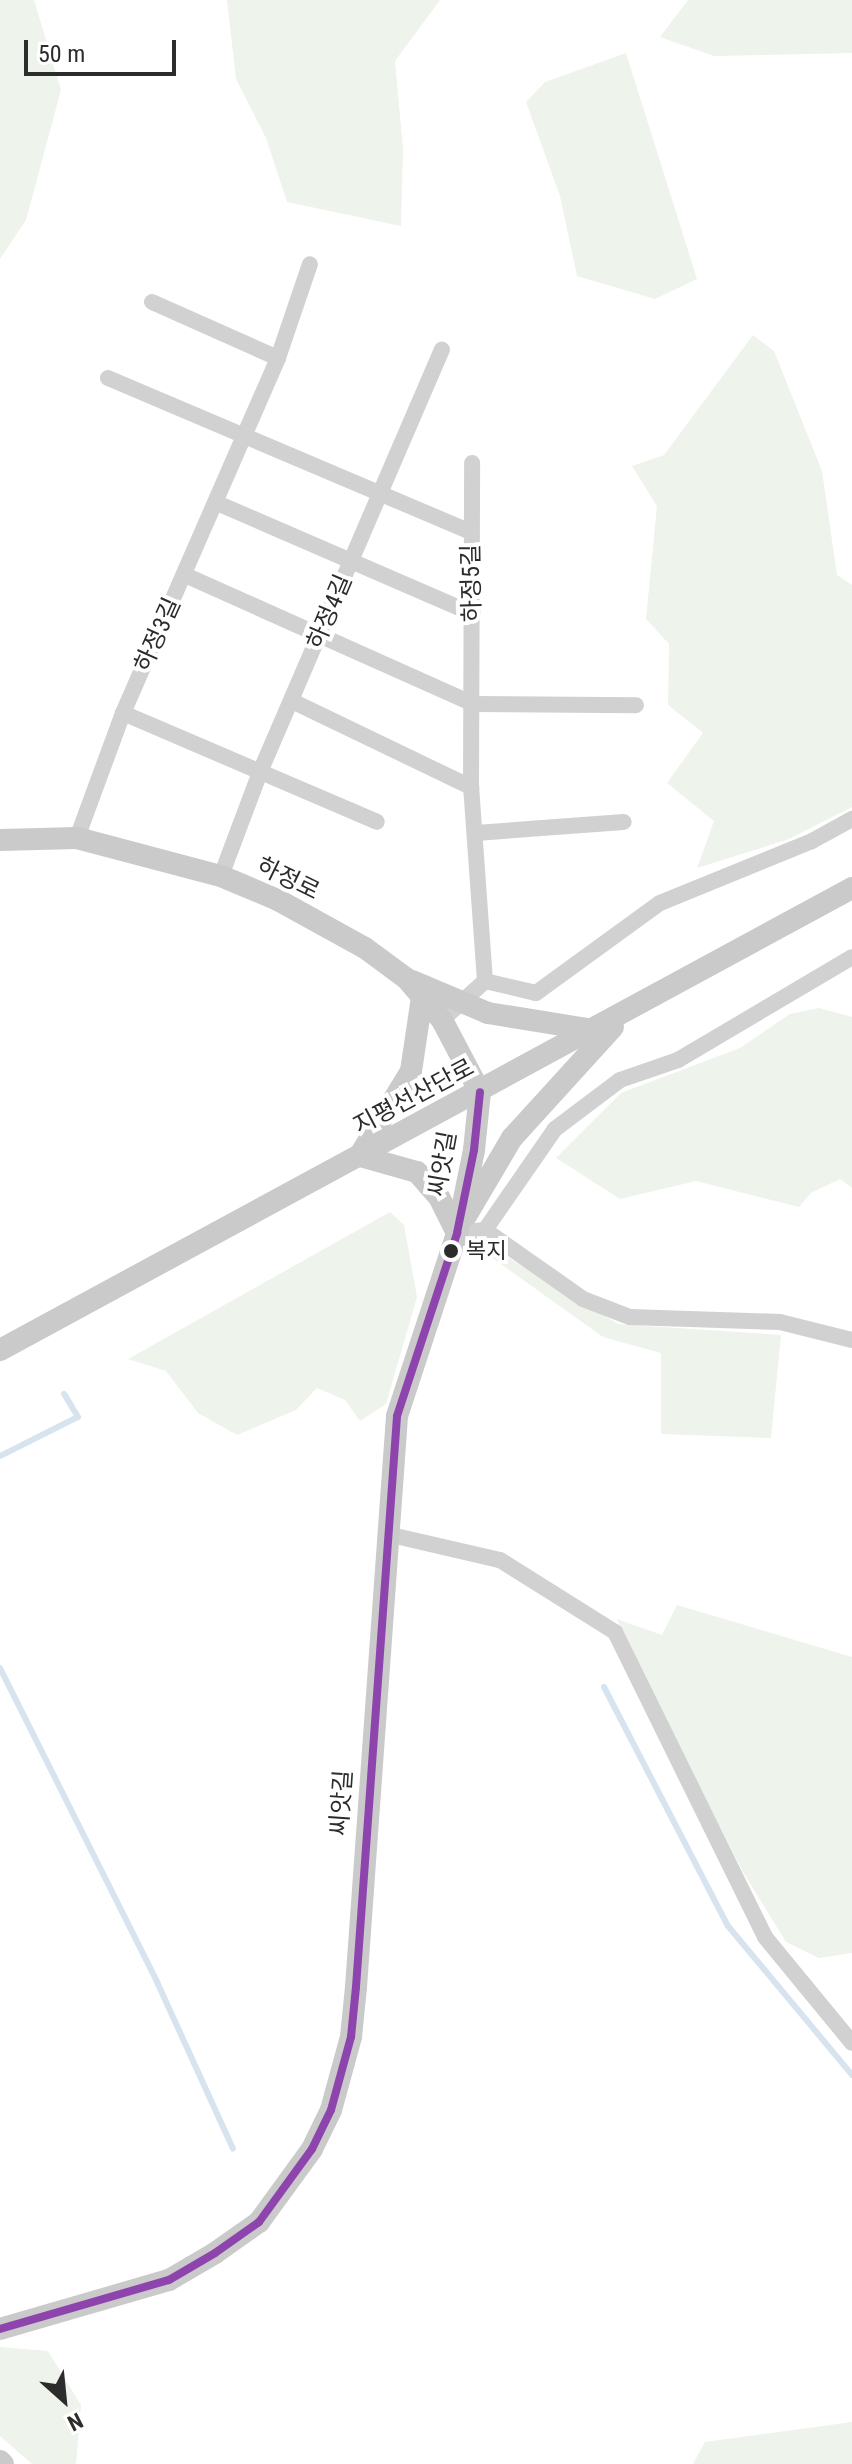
<!DOCTYPE html>
<html>
<head>
<meta charset="utf-8">
<style>
  body { margin:0 }
  #map { position:relative; width:852px; height:2464px; overflow:hidden; background:#fff; font-family:"Roboto Condensed","Noto Sans KR",sans-serif }
  div>[style] { position:absolute }
  .green>* { inset:0; background:#eef3eb }
  .stream>* { height:6px; margin:-3px; padding:0 3px; transform-origin:3px; border-radius:3px; background:#d7e4f0 }
  .street>* { height:16px; margin:-8px; padding:0 8px; transform-origin:8px; border-radius:8px; background:#d1d1d1 }
  .secondary>* { height:22px; margin:-11px; padding:0 11px; transform-origin:11px; border-radius:11px; background:#cacaca }
  .bus-1>* { height:8px; margin:-4px; padding:0 4px; transform-origin:4px; border-radius:4px; background:#8e44ad }
  .dots>* { width:22px; height:22px; translate:-50% -50%; box-sizing:border-box; border:4px solid #fff; border-radius:50% }
  span { translate:-50% -50%; white-space:nowrap; text-align:center; line-height:1.15; -webkit-text-stroke:8px #fff; paint-order:stroke }
  .bus-label { font-size:22px; color:#2c2c2c }
  .left { translate:0 -50%; text-align:left }
  .street-label { font-size:24px; color:#2c2c2c }
  .north { position:absolute; left:24px; top:2360px; width:80px; height:80px; -webkit-text-stroke:6px #fff; paint-order:stroke; rotate:153deg; font-size:22px; font-weight:700; line-height:32px; text-align:center; color:#2c2c2c }
  .north::after { content:''; display:block; margin:auto; width:28px; height:36px; background:#2c2c2c; clip-path:polygon(50% 0,100% 100%,50% 72%,0 100%) }
  .scale { position:absolute; left:24px; top:40px; width:152px; height:36px; box-sizing:border-box; border:4px solid #2c2c2c; border-top:0; padding-left:10px; font-size:24px; line-height:28px; white-space:nowrap; color:#2c2c2c; -webkit-text-stroke:6px #fff; paint-order:stroke }
</style>
</head>
<body>
<div id="map">
  <div class="green">
    <div style="clip-path:polygon(0 0,34px 0,61px 90px,26px 220px,0 259px)"></div>
    <div style="clip-path:polygon(227px 0,440px 0,395px 61px,403px 149px,401px 226px,287px 202px,266px 138px,236px 79px)"></div>
    <div style="clip-path:polygon(688px 0,852px 0,852px 53px,714px 56px,660px 37px)"></div>
    <div style="clip-path:polygon(626px 53px,697px 279px,655px 299px,577px 276px,560px 196px,526px 102px,545px 82px)"></div>
    <div style="clip-path:polygon(753px 335px,774px 351px,822px 471px,837px 575px,852px 585px,852px 807px,789px 839px,697px 868px,714px 821px,667px 783px,703px 733px,668px 705px,669px 644px,646px 619px,657px 506px,632px 466px,664px 455px)"></div>
    <div style="clip-path:polygon(819px 1008px,852px 1017px,852px 1188px,840px 1179px,811px 1193px,799px 1207px,696px 1181px,620px 1199px,556px 1158px,621px 1093px,740px 1048px,790px 1014px)"></div>
    <div style="clip-path:polygon(390px 1212px,404px 1225px,417px 1297px,386px 1404px,360px 1421px,345px 1400px,317px 1388px,296px 1410px,237px 1435px,198px 1413px,166px 1371px,128px 1359px)"></div>
    <div style="clip-path:polygon(494px 1249px,618px 1324px,781px 1335px,771px 1438px,661px 1434px,661px 1353px,603px 1337px,484px 1252px)"></div>
    <div style="clip-path:polygon(677px 1605px,852px 1657px,852px 1953px,819px 1958px,786px 1942px,743px 1872px,649px 1689px,617px 1619px,662px 1635px)"></div>
    <div style="clip-path:polygon(0 2347px,48px 2351px,81px 2405px,76px 2464px,32px 2464px,0 2436px)"></div>
    <div style="clip-path:polygon(852px 2422px,852px 2464px,693px 2464px,705px 2442px)"></div>
  </div>
  <div class="stream">
    <div style="left:0;top:1456px;width:87px;rotate:-26.6deg"></div>
    <div style="left:78px;top:1417px;width:27px;rotate:-121deg"></div>
    <div style="left:0;top:1668px;width:351px;rotate:63.4deg"></div>
    <div style="left:157px;top:1982px;width:183px;rotate:65.5deg"></div>
    <div style="left:604px;top:1687px;width:269px;rotate:62.6deg"></div>
    <div style="left:728px;top:1926px;width:194px;rotate:50.2deg"></div>
  </div>
  <div class="street">
    <div style="left:152px;top:302px;width:138px;rotate:24deg"></div>
    <div style="left:108px;top:378px;width:394px;rotate:23deg"></div>
    <div style="left:217px;top:503px;width:279px;rotate:23.4deg"></div>
    <div style="left:185px;top:575px;width:316px;rotate:24.1deg"></div>
    <div style="left:474px;top:704px;width:162px;rotate:0.4deg"></div>
    <div style="left:292px;top:701px;width:199px;rotate:25.7deg"></div>
    <div style="left:123px;top:713px;width:276px;rotate:23.2deg"></div>
    <div style="left:476px;top:833px;width:148px;rotate:-4.3deg"></div>
    <div style="left:77px;top:838px;width:133px;rotate:-69.8deg"></div>
    <div style="left:123px;top:713px;width:387px;rotate:-66.4deg"></div>
    <div style="left:278px;top:358px;width:99px;rotate:-71.2deg"></div>
    <div style="left:221px;top:876px;width:111px;rotate:-69.4deg"></div>
    <div style="left:260px;top:772px;width:460px;rotate:-66.7deg"></div>
    <div style="left:485px;top:981px;width:52px;rotate:13.2deg"></div>
    <div style="left:536px;top:993px;width:153px;rotate:-36deg"></div>
    <div style="left:660px;top:903px;width:164px;rotate:-22.2deg"></div>
    <div style="left:812px;top:841px;width:46px;rotate:-28.8deg"></div>
    <div style="left:442px;top:1020px;width:58px;rotate:-42.2deg"></div>
    <div style="left:485px;top:981px;width:195px;rotate:-94.1deg"></div>
    <div style="left:471px;top:787px;width:324px;rotate:-89.8deg"></div>
    <div style="left:485px;top:1230px;width:123px;rotate:-55.3deg"></div>
    <div style="left:555px;top:1129px;width:81px;rotate:-37deg"></div>
    <div style="left:620px;top:1080px;width:61px;rotate:-19deg"></div>
    <div style="left:678px;top:1060px;width:202px;rotate:-30.6deg"></div>
    <div style="left:457px;top:1233px;width:28px;rotate:-6deg"></div>
    <div style="left:485px;top:1230px;width:120px;rotate:35.1deg"></div>
    <div style="left:583px;top:1299px;width:50px;rotate:21deg"></div>
    <div style="left:630px;top:1317px;width:150px;rotate:1.9deg"></div>
    <div style="left:780px;top:1322px;width:74px;rotate:14deg"></div>
    <div style="left:387px;top:1534px;width:116px;rotate:13deg"></div>
    <div style="left:500px;top:1560px;width:136px;rotate:32.1deg"></div>
    <div style="left:615px;top:1632px;width:340px;rotate:63.8deg"></div>
    <div style="left:765px;top:1937px;width:137px;rotate:50.6deg"></div>
  </div>
  <div class="secondary">
    <div style="left:0;top:840px;width:77px;rotate:-1.5deg"></div>
    <div style="left:77px;top:838px;width:149px;rotate:14.8deg"></div>
    <div style="left:221px;top:876px;width:62px;rotate:22.8deg"></div>
    <div style="left:278px;top:900px;width:99px;rotate:28.9deg"></div>
    <div style="left:365px;top:948px;width:52px;rotate:36.4deg"></div>
    <div style="left:407px;top:979px;width:54px;rotate:49.5deg"></div>
    <div style="left:442px;top:1020px;width:81px;rotate:62.2deg"></div>
    <div style="left:412px;top:981px;width:82px;rotate:22.8deg"></div>
    <div style="left:488px;top:1013px;width:106px;rotate:9.2deg"></div>
    <div style="left:360px;top:1155px;width:98px;rotate:-58.7deg"></div>
    <div style="left:411px;top:1071px;width:75px;rotate:-81.5deg"></div>
    <div style="left:360px;top:1156px;width:59px;rotate:15.7deg"></div>
    <div style="left:417px;top:1172px;width:33px;rotate:49deg"></div>
    <div style="left:439px;top:1197px;width:40px;rotate:63.4deg"></div>
    <div style="left:466px;top:1216px;width:91px;rotate:-59.5deg"></div>
    <div style="left:512px;top:1138px;width:150px;rotate:-47.7deg"></div>
    <div style="left:0;top:1350px;width:969px;rotate:-28.47deg"></div>
    <div style="left:0;top:2329px;width:176px;rotate:-16.2deg"></div>
    <div style="left:169px;top:2280px;width:53px;rotate:-30.4deg"></div>
    <div style="left:215px;top:2253px;width:54px;rotate:-35.2deg"></div>
    <div style="left:259px;top:2222px;width:90px;rotate:-54deg"></div>
    <div style="left:312px;top:2149px;width:43px;rotate:-64deg"></div>
    <div style="left:331px;top:2110px;width:76px;rotate:-74.7deg"></div>
    <div style="left:351px;top:2037px;width:50px;rotate:-84.3deg"></div>
    <div style="left:356px;top:1987px;width:572px;rotate:-85.89deg"></div>
    <div style="left:397px;top:1416px;width:193px;rotate:-71.8deg"></div>
    <div style="left:457px;top:1233px;width:85px;rotate:-78.4deg"></div>
    <div style="left:474px;top:1150px;width:58px;rotate:-84.1deg"></div>
    <div style="left:0;top:2461px;width:4px;rotate:45deg"></div>
  </div>
  <div class="bus-1">
    <div style="left:0;top:2329px;width:176px;rotate:-16.2deg"></div>
    <div style="left:169px;top:2280px;width:53px;rotate:-30.4deg"></div>
    <div style="left:215px;top:2253px;width:54px;rotate:-35.2deg"></div>
    <div style="left:259px;top:2222px;width:90px;rotate:-54deg"></div>
    <div style="left:312px;top:2149px;width:43px;rotate:-64deg"></div>
    <div style="left:331px;top:2110px;width:76px;rotate:-74.7deg"></div>
    <div style="left:351px;top:2037px;width:50px;rotate:-84.3deg"></div>
    <div style="left:356px;top:1987px;width:572px;rotate:-85.89deg"></div>
    <div style="left:397px;top:1416px;width:193px;rotate:-71.8deg"></div>
    <div style="left:457px;top:1233px;width:85px;rotate:-78.4deg"></div>
    <div style="left:474px;top:1150px;width:58px;rotate:-84.1deg"></div>
  </div>
  <div class="dots">
    <div style="left:451px;top:1251px;background:#2c2c2c"></div>
  </div>
  <div class="bus-label">
    <span class="left" style="left:466px;top:1251px">복지</span>
  </div>
  <div class="street-label">
    <span style="left:472px;top:583px;rotate:-91deg">하정5길</span>
    <span style="left:330px;top:612px;rotate:-67deg">하정4길</span>
    <span style="left:158px;top:635px;rotate:-66deg">하정3길</span>
    <span style="left:288px;top:879px;rotate:26deg">하정로</span>
    <span style="left:414px;top:1097px;rotate:-28deg">지평선산단로</span>
    <span style="left:443px;top:1164px;rotate:-80deg">씨앗길</span>
    <span style="left:342px;top:1803px;rotate:-86deg">씨앗길</span>
  </div>
  <div class="north">N</div>
  <div class="scale">50 m</div>
</div>
</body>
</html>
